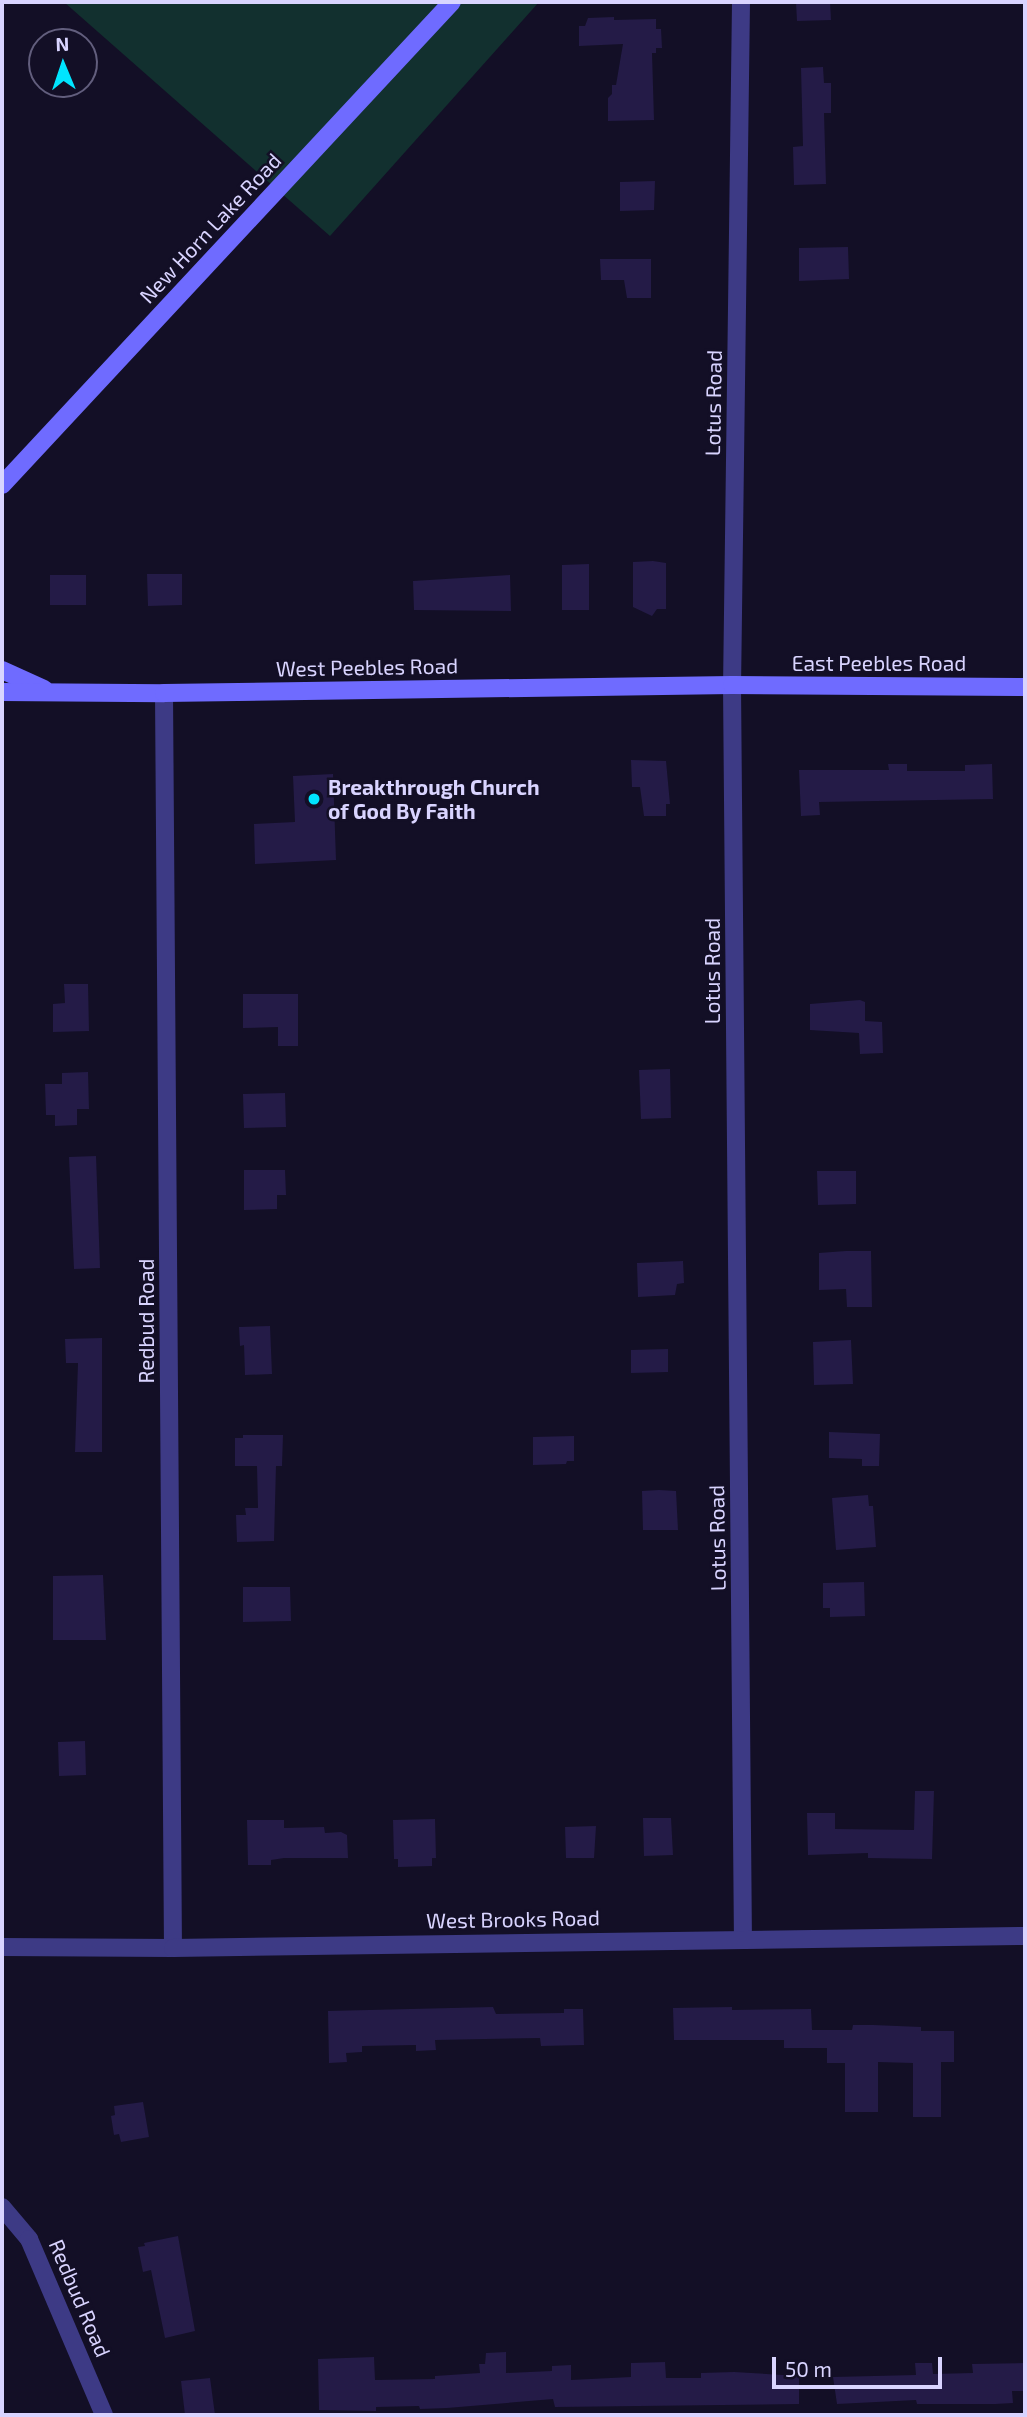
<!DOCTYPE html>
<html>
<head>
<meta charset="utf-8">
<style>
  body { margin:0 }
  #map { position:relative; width:1027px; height:2417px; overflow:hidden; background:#130f26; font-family:"Exo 2",sans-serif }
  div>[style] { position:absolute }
  .green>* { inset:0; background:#12302f }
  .building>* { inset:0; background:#241b47 }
  .minor>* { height:18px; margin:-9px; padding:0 9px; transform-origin:9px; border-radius:9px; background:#3d3a85 }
  .tertiary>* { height:18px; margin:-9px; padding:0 9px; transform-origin:9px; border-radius:9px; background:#3d3a85 }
  .secondary>* { height:18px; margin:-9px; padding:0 9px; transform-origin:9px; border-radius:9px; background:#6f6bff }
  .dots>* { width:19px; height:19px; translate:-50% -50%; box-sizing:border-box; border:4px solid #130f26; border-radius:50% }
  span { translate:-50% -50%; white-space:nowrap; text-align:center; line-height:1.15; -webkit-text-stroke:5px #130f26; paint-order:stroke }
  .street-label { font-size:21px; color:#d9d4ff }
  .poi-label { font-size:21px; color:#d9d4ff; font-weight:700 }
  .left { translate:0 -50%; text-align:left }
  .frame { position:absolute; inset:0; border:4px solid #d9d4ff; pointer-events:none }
  .north { position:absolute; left:28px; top:28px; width:70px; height:70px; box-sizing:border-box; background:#130f26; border:2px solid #625e7d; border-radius:50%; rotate:358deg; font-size:19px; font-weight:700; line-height:28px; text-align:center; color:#d9d4ff }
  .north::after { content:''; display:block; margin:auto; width:24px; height:32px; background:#00e5ff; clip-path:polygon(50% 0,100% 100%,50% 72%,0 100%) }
  .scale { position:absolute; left:772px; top:2357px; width:170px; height:32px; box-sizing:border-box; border:4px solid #d9d4ff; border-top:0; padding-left:9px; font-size:21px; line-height:24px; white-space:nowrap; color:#d9d4ff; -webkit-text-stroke:5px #130f26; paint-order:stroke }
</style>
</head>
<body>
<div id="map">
  <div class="green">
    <div style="clip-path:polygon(64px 2px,539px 2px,330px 236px)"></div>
  </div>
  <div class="building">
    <div style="clip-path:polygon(796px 2px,830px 2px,831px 20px,797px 21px)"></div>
    <div style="clip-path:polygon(614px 17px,614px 20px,656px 19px,656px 29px,661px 29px,662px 48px,656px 48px,656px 53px,652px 53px,654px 120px,608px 121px,608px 98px,612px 94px,612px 85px,616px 85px,623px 44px,579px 46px,579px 26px,585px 26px,588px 18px)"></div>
    <div style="clip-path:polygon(823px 67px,824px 83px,831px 83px,831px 113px,824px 113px,826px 184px,794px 185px,793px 147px,803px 146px,801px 68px)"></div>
    <div style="clip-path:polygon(655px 181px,654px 210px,620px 211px,620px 182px)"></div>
    <div style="clip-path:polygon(848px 247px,849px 279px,799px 281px,799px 248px)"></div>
    <div style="clip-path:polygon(600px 259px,651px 259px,651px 298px,627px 298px,624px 280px,601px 280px)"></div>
    <div style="clip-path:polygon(653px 561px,666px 563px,666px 609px,657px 609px,652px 616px,633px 607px,633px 562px)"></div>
    <div style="clip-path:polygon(589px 564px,589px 610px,562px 610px,562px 565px)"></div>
    <div style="clip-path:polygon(147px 574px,182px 574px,182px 605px,148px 606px)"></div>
    <div style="clip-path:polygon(50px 575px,86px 575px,86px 605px,50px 605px)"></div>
    <div style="clip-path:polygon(510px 575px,511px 611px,414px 610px,413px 581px)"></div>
    <div style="clip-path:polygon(631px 760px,666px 761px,670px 804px,666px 804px,666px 816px,644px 816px,640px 787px,632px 787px)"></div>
    <div style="clip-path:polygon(888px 764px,907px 764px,907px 771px,965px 771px,965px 765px,992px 764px,993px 799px,819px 802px,820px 815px,801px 816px,799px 770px,889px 770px)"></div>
    <div style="clip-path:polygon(333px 774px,336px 860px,255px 864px,254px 824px,295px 822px,293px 776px)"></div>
    <div style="clip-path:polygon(64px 984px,88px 984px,89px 1031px,53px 1032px,53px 1004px,65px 1003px)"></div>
    <div style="clip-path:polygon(243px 994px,298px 994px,298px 1046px,278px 1046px,278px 1027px,243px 1028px)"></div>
    <div style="clip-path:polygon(860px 1000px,865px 1002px,865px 1021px,882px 1022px,883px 1053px,860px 1054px,859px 1033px,810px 1030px,810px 1004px)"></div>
    <div style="clip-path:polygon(670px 1069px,671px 1118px,641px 1119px,639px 1070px)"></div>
    <div style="clip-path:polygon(88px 1072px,89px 1109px,77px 1109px,77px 1125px,55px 1126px,55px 1115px,46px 1115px,45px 1084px,62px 1084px,62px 1073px)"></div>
    <div style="clip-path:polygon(285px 1093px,286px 1127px,244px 1128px,243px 1094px)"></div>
    <div style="clip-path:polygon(96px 1156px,100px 1268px,74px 1269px,69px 1157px)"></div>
    <div style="clip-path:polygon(244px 1170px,285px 1170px,286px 1195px,277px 1195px,277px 1209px,244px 1210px)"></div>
    <div style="clip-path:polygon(817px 1171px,856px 1171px,856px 1204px,818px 1205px)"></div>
    <div style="clip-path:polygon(846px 1251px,871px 1251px,872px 1307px,847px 1307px,846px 1289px,819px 1290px,819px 1253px)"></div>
    <div style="clip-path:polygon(683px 1261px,684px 1283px,677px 1284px,675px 1295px,638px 1297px,637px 1263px)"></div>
    <div style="clip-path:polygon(270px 1326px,272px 1374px,245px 1375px,244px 1345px,240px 1346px,239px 1327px)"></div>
    <div style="clip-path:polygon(102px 1338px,102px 1452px,75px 1452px,78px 1363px,66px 1363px,65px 1339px)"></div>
    <div style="clip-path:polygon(851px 1340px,853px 1384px,814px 1385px,813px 1342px)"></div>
    <div style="clip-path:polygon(668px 1349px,668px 1372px,631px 1373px,631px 1350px)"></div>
    <div style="clip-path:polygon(829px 1432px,880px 1434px,879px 1466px,862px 1466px,862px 1459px,829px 1458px)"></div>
    <div style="clip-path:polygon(243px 1435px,283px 1435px,282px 1466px,276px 1466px,274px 1541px,237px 1542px,236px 1515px,246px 1515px,245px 1508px,258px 1508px,257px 1466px,235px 1466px,235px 1438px,243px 1438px)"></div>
    <div style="clip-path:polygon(574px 1436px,574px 1461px,567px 1461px,566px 1464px,533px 1465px,533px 1437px)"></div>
    <div style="clip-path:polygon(659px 1490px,676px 1491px,678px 1530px,643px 1530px,642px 1491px)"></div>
    <div style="clip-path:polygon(868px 1495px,869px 1506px,873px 1506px,876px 1547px,836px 1550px,832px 1498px)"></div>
    <div style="clip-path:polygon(103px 1575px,106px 1640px,53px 1640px,53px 1576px)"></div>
    <div style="clip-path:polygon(864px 1582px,865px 1616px,830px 1617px,830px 1608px,823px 1608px,823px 1583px)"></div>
    <div style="clip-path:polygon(243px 1587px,290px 1587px,291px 1621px,243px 1622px)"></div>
    <div style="clip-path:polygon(85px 1741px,86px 1775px,59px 1776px,58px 1742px)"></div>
    <div style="clip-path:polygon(915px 1791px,934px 1791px,932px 1859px,868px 1858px,868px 1853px,808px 1855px,807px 1813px,835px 1813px,835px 1829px,914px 1830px)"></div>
    <div style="clip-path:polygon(643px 1818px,671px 1818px,673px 1855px,644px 1856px)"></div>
    <div style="clip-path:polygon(435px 1819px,436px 1858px,432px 1858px,432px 1866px,398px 1867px,398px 1859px,394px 1859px,393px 1820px)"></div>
    <div style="clip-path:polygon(247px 1820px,284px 1820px,284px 1828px,324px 1827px,325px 1833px,341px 1832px,347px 1835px,348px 1858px,284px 1858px,271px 1860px,271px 1865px,248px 1865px)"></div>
    <div style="clip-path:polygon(596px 1826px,594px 1858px,566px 1858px,565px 1827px)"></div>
    <div style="clip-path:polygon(493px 2007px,496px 2014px,564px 2013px,564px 2009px,583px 2009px,584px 2045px,541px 2046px,540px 2038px,435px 2040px,436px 2050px,416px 2051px,416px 2045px,362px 2046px,362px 2052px,346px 2053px,347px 2062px,329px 2063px,328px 2011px)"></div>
    <div style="clip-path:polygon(732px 2007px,732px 2010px,811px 2009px,812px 2030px,852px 2030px,853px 2025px,873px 2025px,921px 2027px,921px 2031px,954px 2031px,954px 2062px,941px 2062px,941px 2117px,913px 2117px,913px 2063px,878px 2062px,878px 2112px,845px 2112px,845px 2063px,827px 2063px,827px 2048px,784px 2048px,784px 2040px,674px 2040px,673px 2008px)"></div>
    <div style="clip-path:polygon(143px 2102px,149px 2137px,121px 2142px,119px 2134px,114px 2135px,111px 2116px,115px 2115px,114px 2106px)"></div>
    <div style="clip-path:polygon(178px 2236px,195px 2331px,165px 2338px,151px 2270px,143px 2272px,138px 2247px,145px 2246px,144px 2243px)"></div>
    <div style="clip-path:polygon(506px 2352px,506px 2373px,552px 2371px,552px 2366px,571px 2365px,571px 2380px,631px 2377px,631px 2363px,665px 2362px,666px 2378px,701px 2378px,701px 2373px,734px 2372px,799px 2376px,799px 2404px,555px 2407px,553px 2399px,447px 2408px,420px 2409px,419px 2406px,376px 2407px,376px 2411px,319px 2410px,318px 2359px,374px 2357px,375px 2380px,435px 2379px,435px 2376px,480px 2373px,479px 2364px,485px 2364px,486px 2353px)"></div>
    <div style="clip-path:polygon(915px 2363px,932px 2363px,933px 2374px,973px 2373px,972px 2364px,1025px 2363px,1025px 2391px,1012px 2391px,1013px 2403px,995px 2404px,917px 2404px,916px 2400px,837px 2404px,833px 2377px,916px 2375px)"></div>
    <div style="clip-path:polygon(210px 2378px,215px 2415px,185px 2415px,181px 2381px)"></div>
  </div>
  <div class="minor">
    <div style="left:741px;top:2px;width:683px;rotate:90.75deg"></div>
    <div style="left:732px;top:685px;width:1254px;rotate:89.5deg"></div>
    <div style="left:164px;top:693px;width:1255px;rotate:89.59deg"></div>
    <div style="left:2px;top:2207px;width:42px;rotate:49.8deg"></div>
    <div style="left:29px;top:2239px;width:191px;rotate:66.9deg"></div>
  </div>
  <div class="tertiary">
    <div style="left:2px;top:1947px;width:171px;rotate:0.3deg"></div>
    <div style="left:173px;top:1948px;width:852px;rotate:-0.81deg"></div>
  </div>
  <div class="secondary">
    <div style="left:2px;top:485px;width:660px;rotate:-47.03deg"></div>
    <div style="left:2px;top:670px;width:46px;rotate:24.3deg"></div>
    <div style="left:2px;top:692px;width:162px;rotate:0.4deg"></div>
    <div style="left:164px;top:693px;width:568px;rotate:-0.81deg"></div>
    <div style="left:732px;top:685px;width:293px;rotate:0.4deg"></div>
  </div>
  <div class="dots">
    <div style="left:314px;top:799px;background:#00e5ff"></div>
  </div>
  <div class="street-label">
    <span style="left:210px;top:228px;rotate:-47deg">New Horn Lake Road</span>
    <span style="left:713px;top:403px;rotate:-89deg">Lotus Road</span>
    <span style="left:879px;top:663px">East Peebles Road</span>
    <span style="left:367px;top:667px;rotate:-1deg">West Peebles Road</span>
    <span style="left:712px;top:971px;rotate:-90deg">Lotus Road</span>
    <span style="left:146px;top:1321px;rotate:-90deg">Redbud Road</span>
    <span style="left:717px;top:1538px;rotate:-91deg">Lotus Road</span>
    <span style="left:513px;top:1919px;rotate:-1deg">West Brooks Road</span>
    <span style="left:80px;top:2298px;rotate:67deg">Redbud Road</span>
  </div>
  <div class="poi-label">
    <span class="left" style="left:328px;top:799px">Breakthrough Church<br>of God By Faith</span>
  </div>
  <div class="frame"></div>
  <div class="north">N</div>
  <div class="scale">50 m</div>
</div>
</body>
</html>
